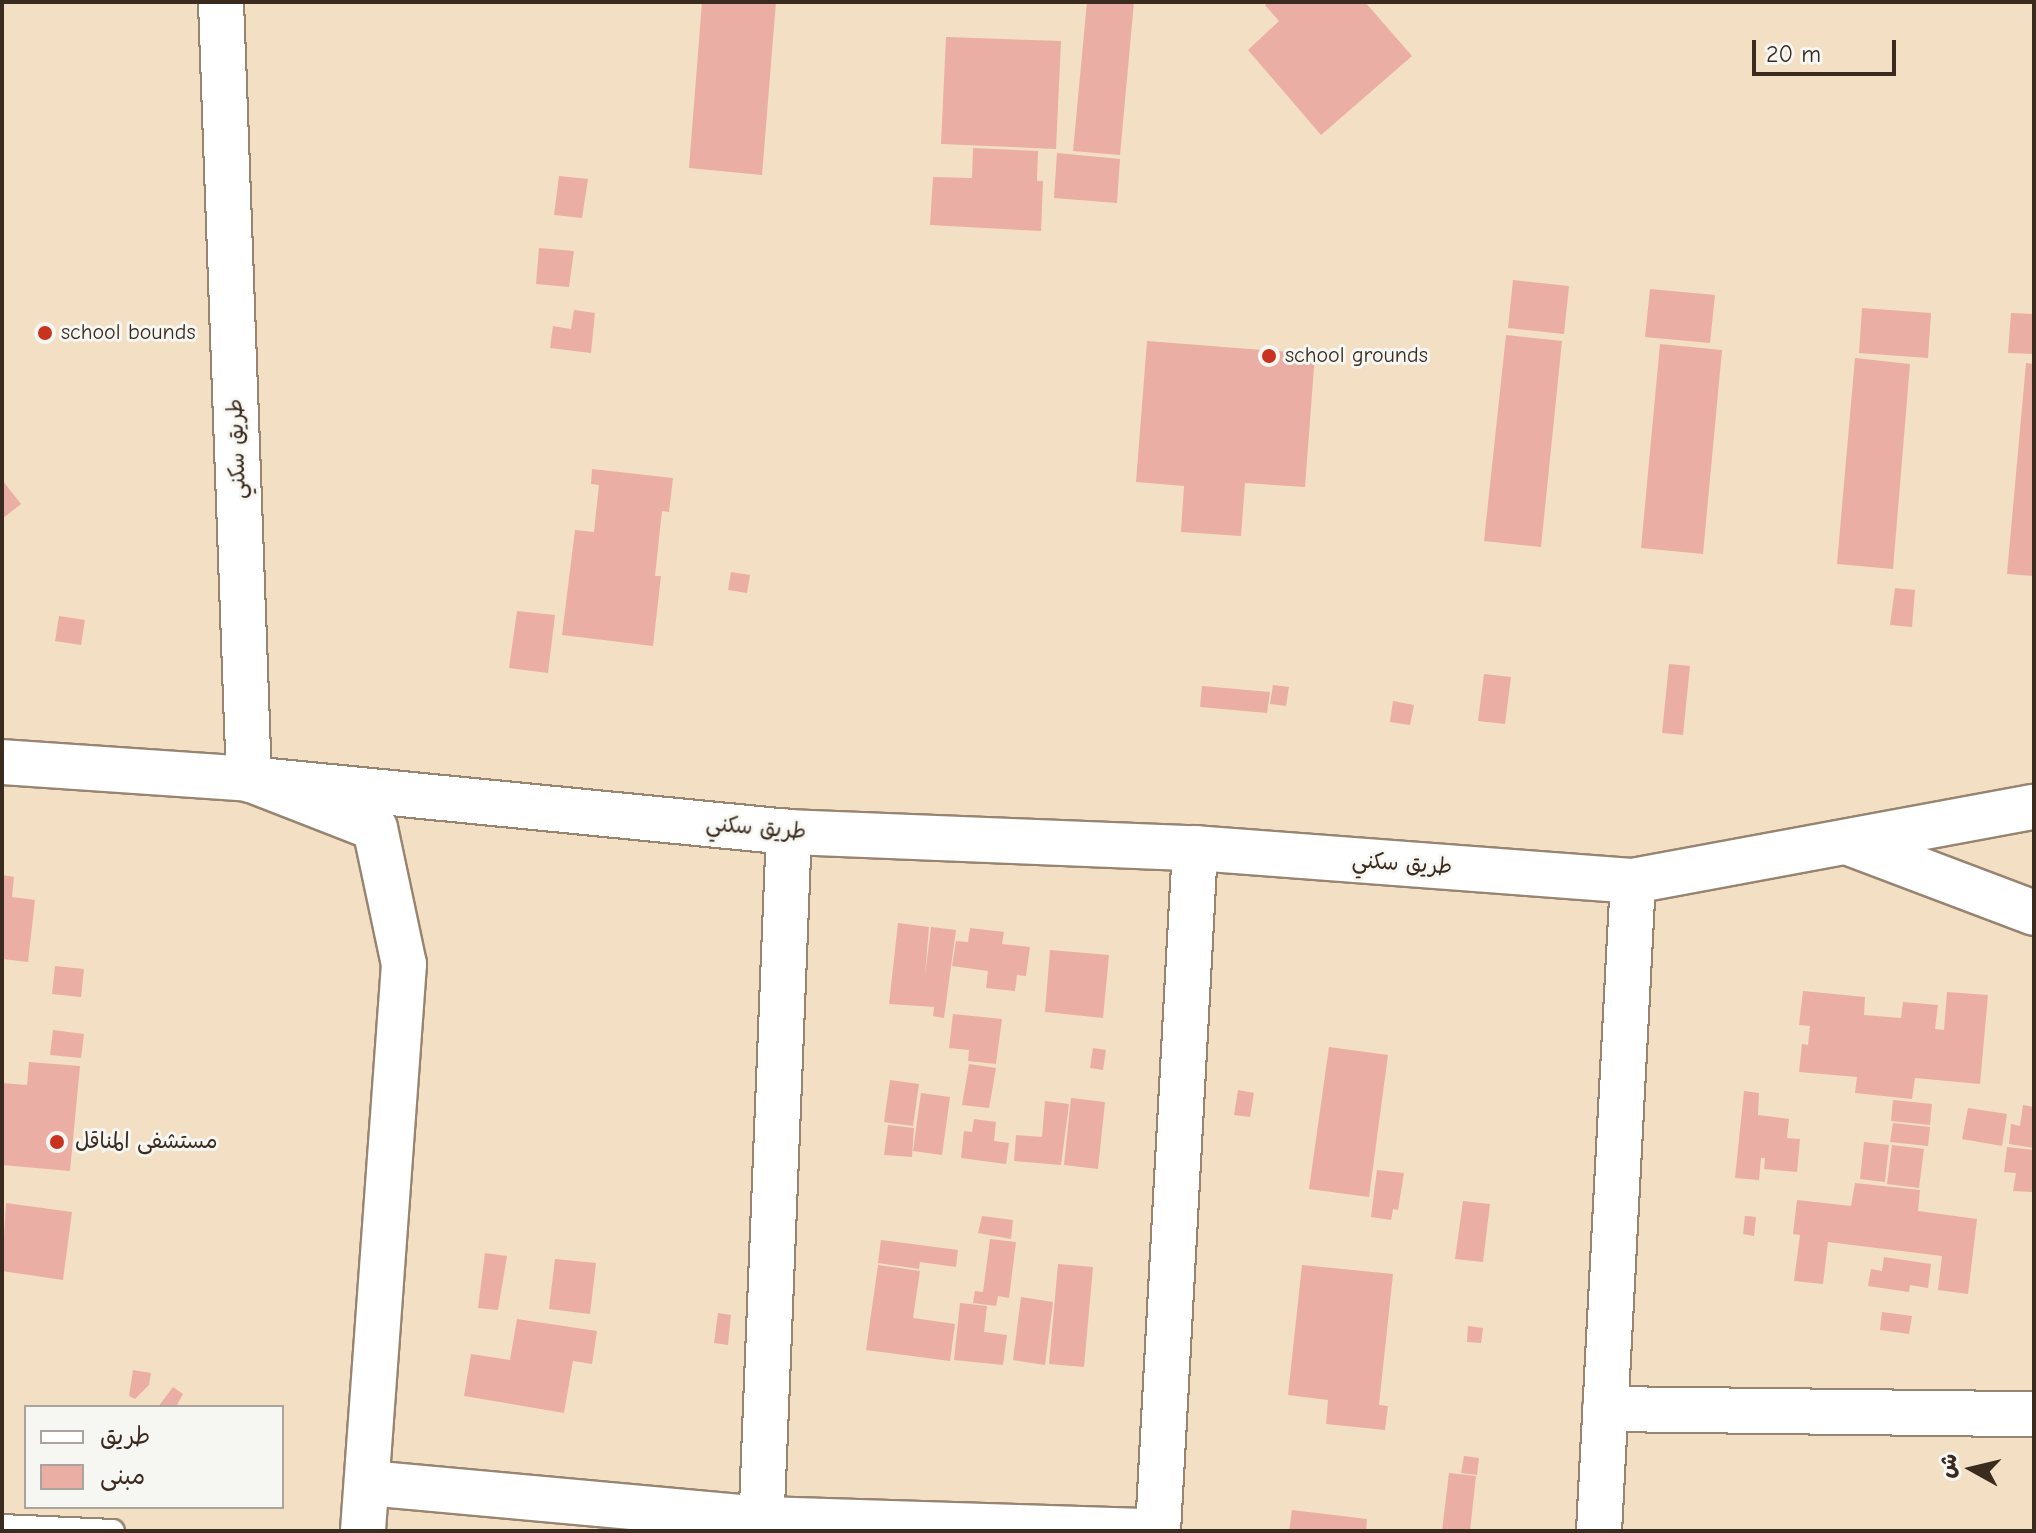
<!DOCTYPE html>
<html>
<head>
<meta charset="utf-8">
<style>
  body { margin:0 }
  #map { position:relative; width:2036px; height:1533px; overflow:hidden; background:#f3dfc4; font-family:"Comic Neue","Playpen Sans Arabic",sans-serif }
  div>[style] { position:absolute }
  .building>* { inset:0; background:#ebaea4 }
  .roads { filter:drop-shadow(2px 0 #978471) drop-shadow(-2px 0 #978471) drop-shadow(0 2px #978471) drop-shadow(0 -2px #978471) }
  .service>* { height:22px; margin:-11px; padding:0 11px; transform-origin:11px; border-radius:11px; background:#fff }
  .minor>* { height:44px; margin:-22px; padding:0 22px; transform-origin:22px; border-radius:22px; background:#fff }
  .tertiary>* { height:44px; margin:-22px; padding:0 22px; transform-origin:22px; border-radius:22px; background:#fff }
  .dots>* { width:22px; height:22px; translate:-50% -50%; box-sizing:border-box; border:4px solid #f6f6f2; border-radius:50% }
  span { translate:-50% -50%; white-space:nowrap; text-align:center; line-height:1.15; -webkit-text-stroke:6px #f6f6f2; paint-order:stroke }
  .poi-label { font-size:22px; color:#3b2a1e }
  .left { translate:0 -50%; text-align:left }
  .street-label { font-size:22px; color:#3b2a1e }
  .frame { position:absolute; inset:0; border:4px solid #3b2a1e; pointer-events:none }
  .legend { position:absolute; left:24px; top:1405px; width:260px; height:104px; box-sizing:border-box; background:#f6f6f2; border:2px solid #aba49d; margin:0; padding:10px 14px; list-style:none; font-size:24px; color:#3b2a1e }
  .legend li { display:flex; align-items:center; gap:16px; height:40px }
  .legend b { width:40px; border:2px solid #aba49d }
  .north { position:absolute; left:1932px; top:1429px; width:80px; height:80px; -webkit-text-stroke:6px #f6f6f2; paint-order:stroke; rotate:278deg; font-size:22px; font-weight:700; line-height:32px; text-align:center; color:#3b2a1e }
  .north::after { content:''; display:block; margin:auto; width:28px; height:36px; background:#3b2a1e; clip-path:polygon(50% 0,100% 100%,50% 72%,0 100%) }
  .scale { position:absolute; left:1752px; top:40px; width:144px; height:36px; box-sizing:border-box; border:4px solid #3b2a1e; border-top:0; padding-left:10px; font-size:24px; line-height:28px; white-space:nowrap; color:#3b2a1e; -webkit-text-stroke:6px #f6f6f2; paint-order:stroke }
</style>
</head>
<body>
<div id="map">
  <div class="building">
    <div style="clip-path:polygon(702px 2px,776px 2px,762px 175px,689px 168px)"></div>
    <div style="clip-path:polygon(1087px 2px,1134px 2px,1120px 155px,1073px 151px)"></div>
    <div style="clip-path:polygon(1269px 2px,1365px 2px,1412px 56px,1321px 135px,1248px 50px,1279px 21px,1265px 5px)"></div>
    <div style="clip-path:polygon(946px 37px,1061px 41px,1056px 149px,941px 144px)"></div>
    <div style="clip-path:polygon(973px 148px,1038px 151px,1037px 181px,1043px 181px,1041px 231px,930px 225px,933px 177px,972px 178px)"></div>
    <div style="clip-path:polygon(1057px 153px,1120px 159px,1117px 203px,1054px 198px)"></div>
    <div style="clip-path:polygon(559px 176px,588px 179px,582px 218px,554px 215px)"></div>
    <div style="clip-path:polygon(539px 248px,574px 251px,569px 287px,536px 284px)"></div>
    <div style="clip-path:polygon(1513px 280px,1569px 286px,1564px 334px,1508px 328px)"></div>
    <div style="clip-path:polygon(1650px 289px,1715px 295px,1710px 343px,1645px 337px)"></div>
    <div style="clip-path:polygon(1862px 308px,1931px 313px,1928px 358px,1859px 353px)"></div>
    <div style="clip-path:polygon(574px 310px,595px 313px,591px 353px,550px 348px,553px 326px,571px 329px)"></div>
    <div style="clip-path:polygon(2011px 313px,2034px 314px,2034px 354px,2008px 353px)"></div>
    <div style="clip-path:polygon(1506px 335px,1562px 341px,1541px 547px,1484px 541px)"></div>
    <div style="clip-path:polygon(1147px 341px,1315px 354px,1305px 487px,1245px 483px,1241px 536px,1181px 532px,1184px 486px,1136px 482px)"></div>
    <div style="clip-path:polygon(1660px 344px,1722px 350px,1703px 554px,1641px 548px)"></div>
    <div style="clip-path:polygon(1855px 358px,1910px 364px,1893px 569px,1837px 564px)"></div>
    <div style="clip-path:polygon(2026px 363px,2034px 364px,2034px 576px,2007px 574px)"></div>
    <div style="clip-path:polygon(592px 469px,673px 478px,669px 512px,662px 511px,655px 576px,661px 576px,653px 646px,562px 635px,575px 530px,594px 532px,599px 485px,591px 484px)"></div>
    <div style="clip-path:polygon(2px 480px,21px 504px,2px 519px)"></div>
    <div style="clip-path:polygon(731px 572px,750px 575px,747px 593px,728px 590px)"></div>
    <div style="clip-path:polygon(1895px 588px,1915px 590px,1912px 627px,1890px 625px)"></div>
    <div style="clip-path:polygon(517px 611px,555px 615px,548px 673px,509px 668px)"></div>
    <div style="clip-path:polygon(59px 616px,85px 620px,81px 645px,55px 641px)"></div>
    <div style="clip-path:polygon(1669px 664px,1690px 666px,1683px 735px,1662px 733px)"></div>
    <div style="clip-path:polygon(1484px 674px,1511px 677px,1505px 724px,1478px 721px)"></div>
    <div style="clip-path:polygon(1273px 685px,1289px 687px,1286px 706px,1270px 704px)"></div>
    <div style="clip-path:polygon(1202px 686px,1270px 692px,1267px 713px,1200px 707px)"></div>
    <div style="clip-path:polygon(1393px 701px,1414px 705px,1410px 725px,1390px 722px)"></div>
    <div style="clip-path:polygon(2px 875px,14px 877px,12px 897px,35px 900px,28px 962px,2px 959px)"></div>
    <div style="clip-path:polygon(898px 923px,929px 927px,925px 976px,931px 927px,956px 930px,944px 1018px,933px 1016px,934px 1007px,889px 1004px)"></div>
    <div style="clip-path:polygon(970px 928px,1004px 932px,1002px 944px,1030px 947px,1026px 976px,1017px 975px,1015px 991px,986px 988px,988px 971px,952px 966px,956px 941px,968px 942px)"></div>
    <div style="clip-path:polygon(1050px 950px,1109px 955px,1103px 1018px,1045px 1012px)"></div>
    <div style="clip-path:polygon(55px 966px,84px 969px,81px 997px,52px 994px)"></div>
    <div style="clip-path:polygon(1803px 991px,1865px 997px,1864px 1015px,1901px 1018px,1903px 1002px,1938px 1005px,1935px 1029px,1944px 1030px,1947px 992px,1988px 995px,1980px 1084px,1915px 1078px,1912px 1099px,1855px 1093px,1857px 1077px,1799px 1072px,1802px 1044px,1808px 1045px,1810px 1026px,1799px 1025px)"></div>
    <div style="clip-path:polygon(953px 1014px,1002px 1019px,996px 1064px,968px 1061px,969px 1050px,949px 1048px)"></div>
    <div style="clip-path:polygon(53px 1030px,84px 1034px,81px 1058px,50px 1055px)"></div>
    <div style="clip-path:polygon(1329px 1047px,1388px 1055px,1369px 1197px,1309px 1189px)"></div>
    <div style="clip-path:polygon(1093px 1048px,1106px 1050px,1103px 1070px,1090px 1068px)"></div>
    <div style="clip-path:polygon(29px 1062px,80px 1066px,70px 1171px,2px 1165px,2px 1083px,27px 1085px)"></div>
    <div style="clip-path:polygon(969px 1064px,996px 1068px,989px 1108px,962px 1105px)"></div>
    <div style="clip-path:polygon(890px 1080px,919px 1084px,913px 1126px,884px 1122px)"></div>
    <div style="clip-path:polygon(1238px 1090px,1254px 1093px,1250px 1117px,1234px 1115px)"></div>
    <div style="clip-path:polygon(1744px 1091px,1759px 1093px,1758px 1115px,1789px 1119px,1787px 1138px,1800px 1139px,1797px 1172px,1764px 1169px,1765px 1158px,1761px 1158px,1759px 1180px,1735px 1178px)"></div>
    <div style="clip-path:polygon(921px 1093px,950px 1097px,942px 1155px,913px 1151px)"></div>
    <div style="clip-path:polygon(1071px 1098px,1105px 1102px,1098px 1169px,1064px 1165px)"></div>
    <div style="clip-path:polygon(1893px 1100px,1932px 1104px,1930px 1125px,1891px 1121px)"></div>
    <div style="clip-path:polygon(1045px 1101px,1069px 1104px,1061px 1165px,1014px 1161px,1016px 1135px,1042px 1137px)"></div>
    <div style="clip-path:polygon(2023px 1105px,2034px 1107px,2034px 1148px,2009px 1144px,2011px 1124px,2020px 1126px)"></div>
    <div style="clip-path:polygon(1968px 1108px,2007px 1114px,2002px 1146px,1962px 1139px)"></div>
    <div style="clip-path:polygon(974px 1119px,996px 1122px,994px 1141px,1009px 1143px,1006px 1164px,961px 1158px,964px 1131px,972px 1132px)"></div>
    <div style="clip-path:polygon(1893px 1123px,1930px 1127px,1928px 1146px,1890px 1142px)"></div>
    <div style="clip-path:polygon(888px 1125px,914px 1128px,912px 1157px,884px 1155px)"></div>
    <div style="clip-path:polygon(1864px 1142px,1889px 1145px,1885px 1182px,1860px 1179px)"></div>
    <div style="clip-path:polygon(1892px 1145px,1924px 1149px,1919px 1188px,1887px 1184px)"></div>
    <div style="clip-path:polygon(2007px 1147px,2034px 1150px,2033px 1192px,2013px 1191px,2016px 1173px,2004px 1172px)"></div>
    <div style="clip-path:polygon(1377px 1170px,1404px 1173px,1398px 1210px,1393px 1209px,1391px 1220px,1371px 1217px)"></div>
    <div style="clip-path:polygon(1855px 1183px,1920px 1190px,1918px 1211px,1977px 1219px,1968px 1294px,1938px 1290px,1942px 1256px,1828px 1242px,1823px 1284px,1794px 1281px,1800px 1235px,1793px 1234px,1797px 1200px,1851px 1206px)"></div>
    <div style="clip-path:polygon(1463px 1201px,1490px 1204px,1483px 1262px,1455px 1259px)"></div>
    <div style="clip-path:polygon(6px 1203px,72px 1212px,63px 1280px,2px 1271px)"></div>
    <div style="clip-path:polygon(982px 1216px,1013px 1220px,1011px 1239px,978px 1233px)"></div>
    <div style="clip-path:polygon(1745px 1216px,1756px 1217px,1754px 1236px,1743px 1234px)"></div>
    <div style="clip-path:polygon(990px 1239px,1016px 1242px,1009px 1298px,998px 1296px,996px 1306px,973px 1303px,975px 1291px,983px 1292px)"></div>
    <div style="clip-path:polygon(881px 1240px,958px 1250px,956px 1267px,920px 1262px,919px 1269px,878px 1263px)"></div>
    <div style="clip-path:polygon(485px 1253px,507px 1256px,498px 1310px,478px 1308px)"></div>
    <div style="clip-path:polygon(1884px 1257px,1931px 1264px,1928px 1288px,1910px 1285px,1909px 1292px,1868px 1286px,1871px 1269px,1882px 1271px)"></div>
    <div style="clip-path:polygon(555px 1259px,596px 1263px,590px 1314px,549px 1309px)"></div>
    <div style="clip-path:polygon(1058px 1264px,1093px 1267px,1084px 1367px,1049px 1364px)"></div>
    <div style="clip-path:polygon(878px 1265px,920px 1271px,913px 1318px,955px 1324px,950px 1361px,866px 1350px)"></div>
    <div style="clip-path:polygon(1302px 1265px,1393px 1274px,1379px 1405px,1388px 1406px,1385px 1430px,1326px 1424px,1328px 1400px,1288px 1395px)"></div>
    <div style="clip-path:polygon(1021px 1297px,1053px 1302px,1045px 1365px,1013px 1360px)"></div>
    <div style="clip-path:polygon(960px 1303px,987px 1306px,984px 1332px,1007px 1335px,1003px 1365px,954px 1360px)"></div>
    <div style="clip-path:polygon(1882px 1312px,1912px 1316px,1909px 1334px,1880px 1330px)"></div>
    <div style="clip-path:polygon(718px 1313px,731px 1315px,728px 1345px,714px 1343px)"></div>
    <div style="clip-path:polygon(517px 1319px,597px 1331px,592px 1364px,573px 1361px,564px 1413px,464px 1396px,471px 1354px,510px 1360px)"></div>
    <div style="clip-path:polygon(1468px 1326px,1483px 1328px,1481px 1343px,1467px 1342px)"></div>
    <div style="clip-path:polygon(133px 1370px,151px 1373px,149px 1385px,135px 1399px,129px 1396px)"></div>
    <div style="clip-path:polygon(173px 1387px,183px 1394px,176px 1407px,158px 1407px)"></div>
    <div style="clip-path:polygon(1464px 1456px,1479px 1458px,1477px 1475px,1461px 1473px)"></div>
    <div style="clip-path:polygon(1449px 1473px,1476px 1476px,1470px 1531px,1442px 1531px)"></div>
    <div style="clip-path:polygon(1292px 1510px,1367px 1519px,1366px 1531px,1289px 1531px)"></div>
  </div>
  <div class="roads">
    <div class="service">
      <div style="left:2px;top:1526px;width:111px;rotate:2.6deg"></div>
    </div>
    <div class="minor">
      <div style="left:221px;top:2px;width:778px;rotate:87.94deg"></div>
      <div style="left:249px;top:779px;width:543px;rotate:5.61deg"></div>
      <div style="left:789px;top:832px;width:406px;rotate:2.3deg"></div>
      <div style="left:1195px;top:848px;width:439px;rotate:4.3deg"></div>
      <div style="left:1633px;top:881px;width:408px;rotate:-10.5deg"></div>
      <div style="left:1849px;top:843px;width:198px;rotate:20.7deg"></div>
      <div style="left:1605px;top:1409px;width:429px;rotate:0.7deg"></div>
      <div style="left:368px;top:1483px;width:395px;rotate:5.2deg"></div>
      <div style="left:761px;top:1519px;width:385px;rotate:1.8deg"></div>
      <div style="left:761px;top:1531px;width:700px;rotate:-87.71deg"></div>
      <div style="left:1158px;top:1531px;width:684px;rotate:-86.9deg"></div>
      <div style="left:1599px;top:1531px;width:651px;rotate:-87.01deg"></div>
    </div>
    <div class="tertiary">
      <div style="left:2px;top:762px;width:248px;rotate:3.9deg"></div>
      <div style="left:249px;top:779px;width:135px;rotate:21.3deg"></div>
      <div style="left:375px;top:828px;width:139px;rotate:78deg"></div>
      <div style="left:404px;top:964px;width:568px;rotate:94.14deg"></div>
    </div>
  </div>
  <div class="dots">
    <div style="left:45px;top:333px;background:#c8321e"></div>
    <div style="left:1269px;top:356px;background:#c8321e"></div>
    <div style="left:57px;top:1142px;background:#c8321e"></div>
  </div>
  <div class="poi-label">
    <span class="left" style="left:61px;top:333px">school bounds</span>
    <span class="left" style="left:1285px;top:356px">school grounds</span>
    <span class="left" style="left:75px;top:1142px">مستشفى المناقل</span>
  </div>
  <div class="street-label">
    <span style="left:237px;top:449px;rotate:-92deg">طريق سكني</span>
    <span style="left:756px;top:828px;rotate:5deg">طريق سكني</span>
    <span style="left:1402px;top:864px;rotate:4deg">طريق سكني</span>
  </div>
  <div class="frame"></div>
  <ul class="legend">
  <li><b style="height:10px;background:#fff"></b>طريق</li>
  <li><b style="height:22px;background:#ebaea4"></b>مبنى</li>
  </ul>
  <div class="north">ش</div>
  <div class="scale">20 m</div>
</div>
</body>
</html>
